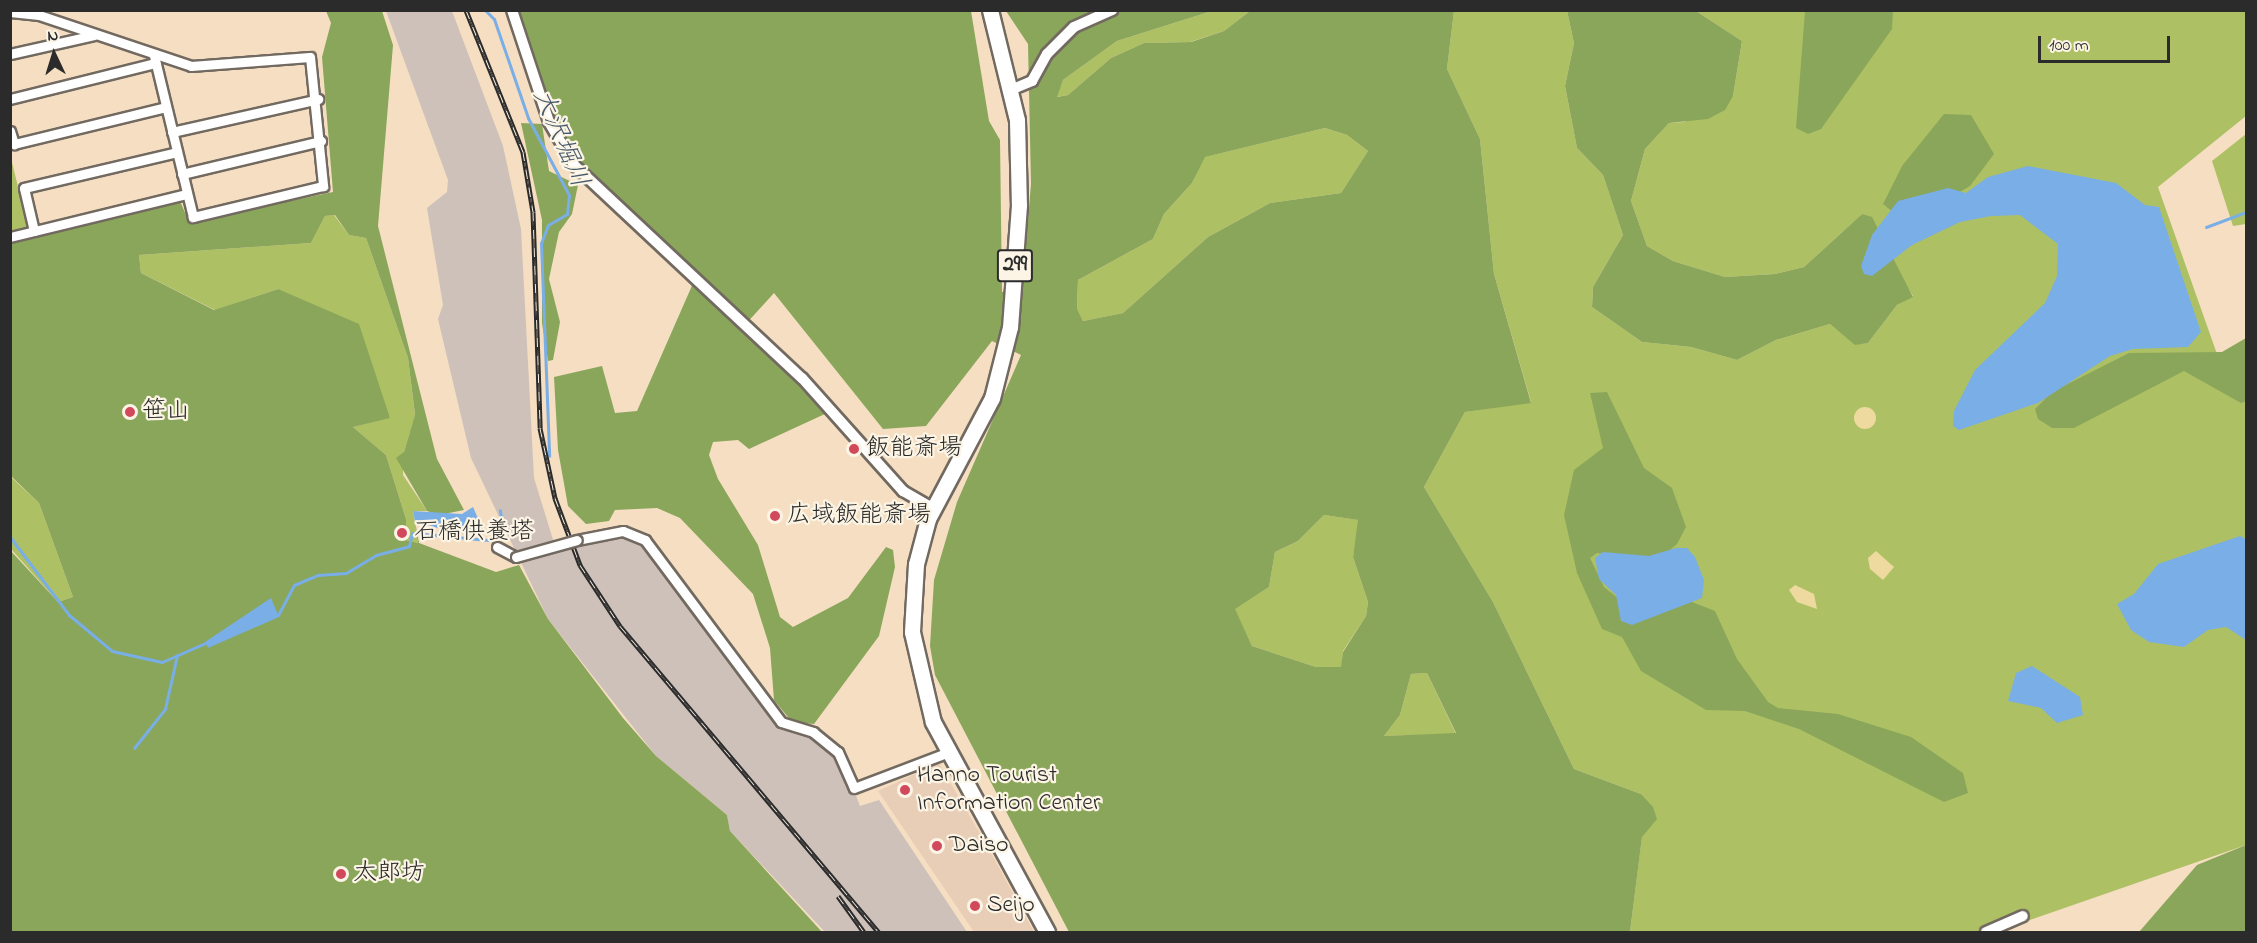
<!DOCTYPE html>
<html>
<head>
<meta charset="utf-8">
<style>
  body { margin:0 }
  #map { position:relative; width:2257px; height:943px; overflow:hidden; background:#f5dec2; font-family:"Indie Flower","Klee One",sans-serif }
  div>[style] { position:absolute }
  .built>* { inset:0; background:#e9ceb7 }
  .industrial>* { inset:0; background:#cec1ba }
  .green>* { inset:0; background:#aec064 }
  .forest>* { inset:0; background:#8aa65a }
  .sand>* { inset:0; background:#eeda9e }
  .round { border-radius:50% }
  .water>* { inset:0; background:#79aee6 }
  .stream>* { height:3px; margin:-1.5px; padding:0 1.5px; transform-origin:1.5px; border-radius:1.5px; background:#79aee6 }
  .roads { filter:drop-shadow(2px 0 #726a60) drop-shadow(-2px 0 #726a60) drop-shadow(0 2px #726a60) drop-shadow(0 -2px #726a60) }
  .minor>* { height:9px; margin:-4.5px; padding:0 4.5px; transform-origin:4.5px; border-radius:4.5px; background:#fff }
  .tertiary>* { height:10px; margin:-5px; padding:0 5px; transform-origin:5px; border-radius:5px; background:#fff }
  .trunk>* { height:15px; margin:-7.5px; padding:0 7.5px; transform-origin:7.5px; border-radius:7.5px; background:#fff }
  .rail>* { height:5px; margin-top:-2.5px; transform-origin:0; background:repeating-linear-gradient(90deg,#fcf5e5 0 9px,#2b2b2b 0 18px); box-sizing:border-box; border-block:2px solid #2b2b2b }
  .bridges { filter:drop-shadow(2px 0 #726a60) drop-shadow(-2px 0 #726a60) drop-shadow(0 2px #726a60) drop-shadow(0 -2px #726a60) }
  .minor-bridge>* { height:9px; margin:-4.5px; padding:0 4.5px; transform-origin:4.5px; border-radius:4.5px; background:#fff }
  .dots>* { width:16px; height:16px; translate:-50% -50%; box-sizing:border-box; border:3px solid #fcf5e5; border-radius:50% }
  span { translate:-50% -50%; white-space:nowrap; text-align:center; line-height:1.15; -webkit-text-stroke:4.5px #fcf5e5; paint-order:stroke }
  .shield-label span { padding:2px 4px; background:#fcf5e5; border:2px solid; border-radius:4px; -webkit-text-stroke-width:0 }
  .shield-label { font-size:22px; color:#2b2b2b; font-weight:700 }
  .poi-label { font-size:24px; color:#2b2b2b }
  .left { translate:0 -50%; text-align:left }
  .water-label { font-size:26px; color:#46596c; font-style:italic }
  .frame { position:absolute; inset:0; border:12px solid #2b2b2b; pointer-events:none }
  .north { position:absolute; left:24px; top:24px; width:60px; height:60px; -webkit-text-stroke:4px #fcf5e5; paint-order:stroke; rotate:356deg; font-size:16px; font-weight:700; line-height:24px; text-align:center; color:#2b2b2b }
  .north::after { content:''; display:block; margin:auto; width:21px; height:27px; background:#2b2b2b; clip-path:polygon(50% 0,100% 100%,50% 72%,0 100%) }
  .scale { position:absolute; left:2038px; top:36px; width:132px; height:27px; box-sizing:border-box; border:3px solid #2b2b2b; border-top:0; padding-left:8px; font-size:18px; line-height:21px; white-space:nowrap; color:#2b2b2b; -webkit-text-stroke:4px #fcf5e5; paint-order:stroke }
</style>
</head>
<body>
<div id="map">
  <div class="built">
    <div style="clip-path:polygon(939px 763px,990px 851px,1034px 932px,974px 932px,878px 791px)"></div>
  </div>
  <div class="industrial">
    <div style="clip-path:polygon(386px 11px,452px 11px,503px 146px,521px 229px,534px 478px,555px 546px,598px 533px,636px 534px,781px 722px,805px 729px,843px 761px,860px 806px,879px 800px,967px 932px,825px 932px,730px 831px,727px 815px,656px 756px,548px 619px,471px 458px,438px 319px,443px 305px,427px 208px,447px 192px,448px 180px)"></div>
  </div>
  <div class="green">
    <div style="clip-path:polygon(1212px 11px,1250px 11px,1224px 31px,1190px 42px,1144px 43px,1111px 58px,1068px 95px,1056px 97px,1063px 80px,1117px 41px)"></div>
    <div style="clip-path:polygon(1454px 11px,1567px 11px,1574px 43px,1565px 86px,1577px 148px,1603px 175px,1623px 235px,1593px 287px,1592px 307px,1642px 342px,1691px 347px,1737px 360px,1776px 340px,1830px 324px,1855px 344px,1868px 343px,1897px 305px,1913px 296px,1862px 214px,1804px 267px,1775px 274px,1725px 277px,1673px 261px,1647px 246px,1631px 201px,1645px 149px,1669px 123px,1684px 122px,1733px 96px,1742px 41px,1696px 11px,2246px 11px,2246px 116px,2158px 187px,2223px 371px,2246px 364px,2246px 845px,1995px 932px,1630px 932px,1642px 836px,1649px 822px,1641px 794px,1574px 769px,1493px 602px,1424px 487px,1465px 412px,1531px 402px,1494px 274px,1480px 139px,1447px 69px)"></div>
    <div style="clip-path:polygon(1325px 128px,1347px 135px,1368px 151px,1341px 193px,1270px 203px,1208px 237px,1123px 313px,1083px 321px,1077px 310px,1078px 280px,1153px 239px,1164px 214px,1192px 183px,1204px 157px)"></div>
    <div style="clip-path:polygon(2246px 134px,2246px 224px,2233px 226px,2212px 161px)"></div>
    <div style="clip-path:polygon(10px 154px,28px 228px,10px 233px)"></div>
    <div style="clip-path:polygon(334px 215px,349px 235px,366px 238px,408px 358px,415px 416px,404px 452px,403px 475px,427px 511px,413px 511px,418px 543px,406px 540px,406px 519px,386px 455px,353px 427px,390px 417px,278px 289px,215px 310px,141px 273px,139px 255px,311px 243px,325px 216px)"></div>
    <div style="clip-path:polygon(10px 476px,39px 503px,73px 597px,58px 602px,11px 549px)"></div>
    <div style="clip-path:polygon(1324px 515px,1359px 520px,1353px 557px,1368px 602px,1366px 616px,1343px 651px,1342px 667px,1316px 667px,1252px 646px,1234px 609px,1269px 587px,1275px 552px,1298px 541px)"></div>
    <div style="clip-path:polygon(1427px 673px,1456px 734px,1384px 736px,1400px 715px,1411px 674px)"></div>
  </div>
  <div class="forest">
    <div style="clip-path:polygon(326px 11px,382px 11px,393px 45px,378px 226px,437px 459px,464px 510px,439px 515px,427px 511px,396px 458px,404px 452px,415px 415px,408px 358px,366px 238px,349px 235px,335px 215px,325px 216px,311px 243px,139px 255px,141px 273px,214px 310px,278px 289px,359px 324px,390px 418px,353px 427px,386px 455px,406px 519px,406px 540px,418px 543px,413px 511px,419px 543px,496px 572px,519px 565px,548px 619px,623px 718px,656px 756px,727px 815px,730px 831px,822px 932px,11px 932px,10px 550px,58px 602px,73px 597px,39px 503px,11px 476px,11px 243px,180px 201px,189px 222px,333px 192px,322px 57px,331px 23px)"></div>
    <div style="clip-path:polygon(evenodd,512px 11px,971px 11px,989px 121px,1000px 140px,1002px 292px,1022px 291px,1031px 184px,1028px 44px,1006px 11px,1212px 11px,1117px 41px,1063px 80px,1057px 97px,1068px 95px,1111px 58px,1144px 43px,1191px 42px,1224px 31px,1250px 11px,1454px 11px,1447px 69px,1480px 139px,1494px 274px,1531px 403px,1465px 412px,1424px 487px,1493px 602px,1574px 769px,1641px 794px,1653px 807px,1657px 819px,1642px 837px,1630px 932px,1069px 932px,935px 675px,930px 646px,934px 580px,957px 502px,1021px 355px,992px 341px,926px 426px,883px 429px,774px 293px,743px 327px,827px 413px,749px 449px,738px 440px,713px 442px,709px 455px,718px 479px,758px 545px,780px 617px,793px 627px,848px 598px,886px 547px,893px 550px,895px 567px,879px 636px,814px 724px,792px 722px,774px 700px,770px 648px,753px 594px,680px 518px,657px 508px,615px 510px,609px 521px,586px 524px,568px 506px,558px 450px,554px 377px,602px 366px,615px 413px,637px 411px,698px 272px,657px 245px,560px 144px,512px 11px,1325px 128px,1347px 135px,1368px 151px,1341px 193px,1270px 203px,1208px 237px,1123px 313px,1083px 321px,1077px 309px,1078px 280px,1153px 239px,1164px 214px,1192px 183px,1205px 157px,1325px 128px,512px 11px,1324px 515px,1358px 520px,1353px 557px,1368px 602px,1366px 616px,1343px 652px,1341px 667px,1316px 667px,1252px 646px,1235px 609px,1269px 587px,1275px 552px,1298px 541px,1324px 515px,512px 11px,1427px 673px,1456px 733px,1384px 736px,1400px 715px,1411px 674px,1427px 673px)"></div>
    <div style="clip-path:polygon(1567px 11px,1696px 11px,1742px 41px,1733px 96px,1725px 110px,1708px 119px,1669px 123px,1645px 149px,1631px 201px,1647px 246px,1673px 261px,1725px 277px,1775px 274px,1804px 267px,1862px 214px,1872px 217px,1913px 297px,1897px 305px,1868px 343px,1855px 345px,1830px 324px,1776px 340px,1737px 360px,1691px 347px,1642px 342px,1592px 307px,1593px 287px,1623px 235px,1603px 175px,1577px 148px,1565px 86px,1574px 43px)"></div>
    <div style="clip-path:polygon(1805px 11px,1893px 11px,1892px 29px,1821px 129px,1808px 134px,1796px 128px)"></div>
    <div style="clip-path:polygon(1944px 114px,1971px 115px,1994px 154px,1970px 186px,1943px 202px,1894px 213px,1883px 204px,1902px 166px)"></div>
    <div style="clip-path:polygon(521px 123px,542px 124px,549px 171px,578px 185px,572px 214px,559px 232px,549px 279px,560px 322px,553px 360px,548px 361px,542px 323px,542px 220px)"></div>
    <div style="clip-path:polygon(2246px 338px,2246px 401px,2241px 403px,2184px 371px,2074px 428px,2052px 428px,2038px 419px,2035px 409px,2052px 392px,2129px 353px,2222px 352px)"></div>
    <div style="clip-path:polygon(1607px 392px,1644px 468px,1672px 488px,1686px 527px,1677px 544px,1657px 561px,1597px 553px,1590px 558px,1604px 587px,1619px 599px,1692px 602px,1715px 611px,1737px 659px,1768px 702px,1778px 708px,1838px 714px,1911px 737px,1963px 773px,1968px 793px,1944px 802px,1799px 729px,1745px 711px,1706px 710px,1641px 671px,1622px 637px,1602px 629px,1577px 573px,1564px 515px,1574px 470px,1603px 448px,1590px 393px)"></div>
    <div style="clip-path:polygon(2246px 845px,2246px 932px,2139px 932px,2197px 865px)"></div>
  </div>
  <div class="sand">
    <div class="round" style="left:1854px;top:407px;width:22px;height:22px"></div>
    <div style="clip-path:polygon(1876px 551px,1894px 567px,1883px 580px,1870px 569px,1868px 558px)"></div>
    <div style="clip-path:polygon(1795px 585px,1814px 594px,1817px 609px,1797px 602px,1789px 590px)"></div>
  </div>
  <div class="water">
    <div style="clip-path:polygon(2028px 166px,2116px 183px,2145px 205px,2159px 207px,2201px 332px,2188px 347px,2133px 349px,2110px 356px,2038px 403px,1959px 430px,1953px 426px,1954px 411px,1975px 370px,2045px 303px,2057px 276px,2058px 244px,2020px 215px,1991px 216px,1960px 222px,1912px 245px,1872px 276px,1864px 274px,1861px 266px,1872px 235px,1898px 201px,1948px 188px,1966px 193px,1988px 177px)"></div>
    <div style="clip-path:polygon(473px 507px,483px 530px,457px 534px,415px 521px,413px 511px,462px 514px)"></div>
    <div style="clip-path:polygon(2240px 536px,2246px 539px,2246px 640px,2226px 627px,2208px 630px,2184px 647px,2149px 642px,2131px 630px,2117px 604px,2134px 594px,2158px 564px)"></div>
    <div style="clip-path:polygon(1676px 548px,1687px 548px,1695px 557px,1704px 580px,1702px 598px,1632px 625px,1621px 621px,1616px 595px,1599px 579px,1595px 558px,1603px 552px,1649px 556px)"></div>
    <div style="clip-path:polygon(271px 598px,279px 617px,208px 648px,205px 642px)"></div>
    <div style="clip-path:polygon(2032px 666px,2080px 697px,2083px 715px,2057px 723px,2041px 708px,2008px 701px,2016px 673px)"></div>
  </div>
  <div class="stream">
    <div style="left:485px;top:10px;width:13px;rotate:45deg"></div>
    <div style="left:494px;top:19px;width:105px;rotate:71deg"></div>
    <div style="left:528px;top:118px;width:87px;rotate:62deg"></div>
    <div style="left:569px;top:195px;width:19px;rotate:96deg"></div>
    <div style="left:567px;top:214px;width:22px;rotate:150deg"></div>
    <div style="left:548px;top:225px;width:19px;rotate:111deg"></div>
    <div style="left:541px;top:243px;width:213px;rotate:87.8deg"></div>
    <div style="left:2206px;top:227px;width:43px;rotate:-20.6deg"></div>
    <div style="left:10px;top:537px;width:98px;rotate:52.9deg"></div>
    <div style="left:69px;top:615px;width:56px;rotate:39.9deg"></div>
    <div style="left:112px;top:651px;width:51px;rotate:12.4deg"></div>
    <div style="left:162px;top:662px;width:47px;rotate:-23.8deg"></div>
    <div style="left:278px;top:615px;width:34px;rotate:-62deg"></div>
    <div style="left:294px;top:585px;width:26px;rotate:-23deg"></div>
    <div style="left:318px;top:575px;width:28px;rotate:-4deg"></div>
    <div style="left:346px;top:573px;width:35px;rotate:-31deg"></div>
    <div style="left:376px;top:555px;width:34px;rotate:-15deg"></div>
    <div style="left:409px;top:546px;width:13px;rotate:-77deg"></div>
    <div style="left:412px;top:533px;width:77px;rotate:5.2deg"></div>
    <div style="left:489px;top:540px;width:20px;rotate:-49deg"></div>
    <div style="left:502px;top:525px;width:15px;rotate:-98deg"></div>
    <div style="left:134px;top:748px;width:50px;rotate:-51.5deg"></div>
    <div style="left:165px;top:709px;width:55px;rotate:-77.5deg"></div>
  </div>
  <div class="roads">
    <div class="minor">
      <div style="left:10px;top:12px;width:29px;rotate:6deg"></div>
      <div style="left:39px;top:15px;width:160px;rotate:18.5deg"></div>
      <div style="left:191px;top:66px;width:119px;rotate:-4.3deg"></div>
      <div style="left:310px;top:57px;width:130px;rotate:84.2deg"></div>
      <div style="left:323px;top:186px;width:134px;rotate:166.6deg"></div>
      <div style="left:193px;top:217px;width:166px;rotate:-103.6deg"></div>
      <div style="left:10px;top:54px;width:86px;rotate:-12.7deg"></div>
      <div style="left:10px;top:99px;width:150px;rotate:-13.9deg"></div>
      <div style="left:10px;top:131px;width:14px;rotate:73deg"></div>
      <div style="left:14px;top:144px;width:156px;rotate:-13.7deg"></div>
      <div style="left:172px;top:132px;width:150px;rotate:-12.7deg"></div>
      <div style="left:182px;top:174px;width:143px;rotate:-13.4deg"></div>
      <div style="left:34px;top:231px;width:44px;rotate:-103.1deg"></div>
      <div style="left:24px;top:188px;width:157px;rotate:-13.2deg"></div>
      <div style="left:10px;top:237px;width:182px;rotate:-13.7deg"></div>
      <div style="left:577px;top:540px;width:47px;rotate:-11.1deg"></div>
      <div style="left:623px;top:531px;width:24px;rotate:22deg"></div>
      <div style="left:645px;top:540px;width:227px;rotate:53.2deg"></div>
      <div style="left:781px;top:722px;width:34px;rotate:17deg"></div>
      <div style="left:813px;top:732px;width:32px;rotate:39deg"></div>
      <div style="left:838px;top:752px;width:39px;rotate:66deg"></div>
      <div style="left:854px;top:788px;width:102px;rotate:-20.8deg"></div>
      <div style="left:497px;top:547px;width:21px;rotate:28deg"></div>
    </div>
    <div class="tertiary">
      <div style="left:512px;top:10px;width:118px;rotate:71.7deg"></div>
      <div style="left:549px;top:122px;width:50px;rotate:59.8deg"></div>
      <div style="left:574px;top:165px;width:312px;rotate:43.1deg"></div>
      <div style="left:802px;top:378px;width:152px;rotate:48.2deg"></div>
      <div style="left:903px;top:491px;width:34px;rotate:30deg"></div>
      <div style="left:1013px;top:89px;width:21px;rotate:-23deg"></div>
      <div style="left:1032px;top:81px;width:31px;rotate:-61deg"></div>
      <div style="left:1047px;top:54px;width:38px;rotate:-45deg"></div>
      <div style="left:1074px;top:27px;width:42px;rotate:-24.1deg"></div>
      <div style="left:1986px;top:932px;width:40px;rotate:-23.4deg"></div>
    </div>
    <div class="trunk">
      <div style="left:990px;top:10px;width:113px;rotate:76.2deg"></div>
      <div style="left:1017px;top:120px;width:85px;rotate:88.7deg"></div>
      <div style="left:1019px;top:205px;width:122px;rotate:94.2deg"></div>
      <div style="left:1010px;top:327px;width:73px;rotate:104.2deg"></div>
      <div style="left:992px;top:398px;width:137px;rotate:117.9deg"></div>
      <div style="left:928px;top:519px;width:47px;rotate:104.9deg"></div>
      <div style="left:916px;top:564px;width:68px;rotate:93.4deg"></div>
      <div style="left:912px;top:632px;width:92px;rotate:76.9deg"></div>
      <div style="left:933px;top:722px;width:239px;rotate:61.5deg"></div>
    </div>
  </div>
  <div class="rail">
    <div style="left:466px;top:10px;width:153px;rotate:68.1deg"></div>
    <div style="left:523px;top:152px;width:61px;rotate:80.5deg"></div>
    <div style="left:533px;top:212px;width:216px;rotate:88.1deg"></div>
    <div style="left:540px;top:428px;width:72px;rotate:77.9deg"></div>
    <div style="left:555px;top:498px;width:72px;rotate:69.5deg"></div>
    <div style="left:580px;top:565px;width:73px;rotate:56.7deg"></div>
    <div style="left:620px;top:626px;width:401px;rotate:49.8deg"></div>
    <div style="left:838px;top:896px;width:44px;rotate:54.2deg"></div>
  </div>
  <div class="bridges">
    <div class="minor-bridge">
      <div style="left:516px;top:557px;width:63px;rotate:-15.6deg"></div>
    </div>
  </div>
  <div class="dots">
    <div style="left:130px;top:412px;background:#d1495b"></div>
    <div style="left:854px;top:449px;background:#d1495b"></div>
    <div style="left:775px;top:516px;background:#d1495b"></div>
    <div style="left:402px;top:533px;background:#d1495b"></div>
    <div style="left:905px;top:790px;background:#d1495b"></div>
    <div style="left:937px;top:846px;background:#d1495b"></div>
    <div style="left:341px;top:874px;background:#d1495b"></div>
    <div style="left:975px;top:906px;background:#d1495b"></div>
  </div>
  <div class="shield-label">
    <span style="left:1015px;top:266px">299</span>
  </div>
  <div class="poi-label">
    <span class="left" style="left:142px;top:412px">笹山</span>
    <span class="left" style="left:866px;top:449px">飯能斎場</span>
    <span class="left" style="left:787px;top:516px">広域飯能斎場</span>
    <span class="left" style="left:414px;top:533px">石橋供養塔</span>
    <span class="left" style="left:917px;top:790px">Hanno Tourist<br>Information Center</span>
    <span class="left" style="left:949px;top:846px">Daiso</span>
    <span class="left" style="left:353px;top:874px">太郎坊</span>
    <span class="left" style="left:987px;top:906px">Seijo</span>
  </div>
  <div class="water-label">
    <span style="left:559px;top:139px;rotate:67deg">大沢堀川</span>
  </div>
  <div class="frame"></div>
  <div class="north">N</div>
  <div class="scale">100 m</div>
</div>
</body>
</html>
